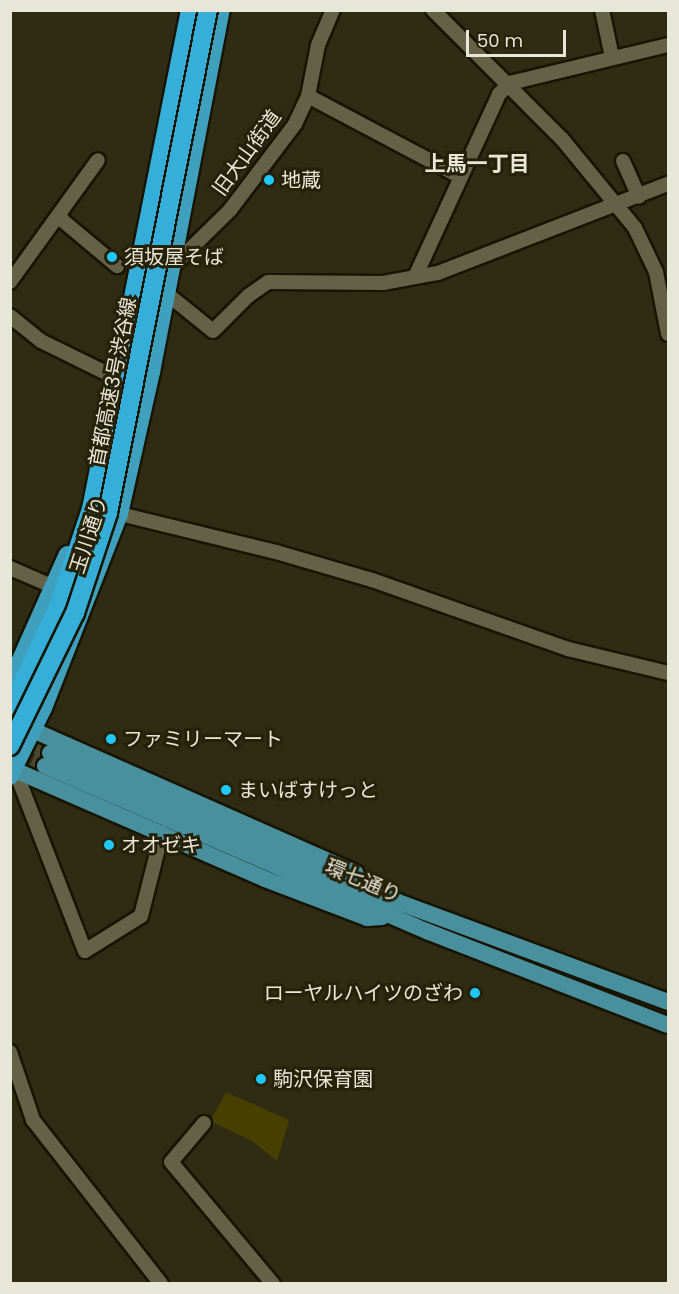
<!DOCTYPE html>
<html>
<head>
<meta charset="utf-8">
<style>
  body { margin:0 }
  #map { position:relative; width:679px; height:1294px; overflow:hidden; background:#2f2c13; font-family:Poppins,"Noto Sans JP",sans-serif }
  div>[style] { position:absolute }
  .green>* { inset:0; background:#463f00 }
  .primary-tunnel>* { height:16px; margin-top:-8px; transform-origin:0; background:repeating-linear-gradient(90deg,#4b4830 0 16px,transparent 0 24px) }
  .roads { filter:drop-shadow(2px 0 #181400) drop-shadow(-2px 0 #181400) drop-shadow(0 2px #181400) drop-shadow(0 -2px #181400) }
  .minor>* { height:14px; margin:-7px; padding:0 7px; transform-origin:7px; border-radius:7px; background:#646146 }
  .primary>* { height:16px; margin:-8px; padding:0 8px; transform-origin:8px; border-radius:8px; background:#48909e }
  .trunk>* { height:16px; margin:-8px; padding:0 8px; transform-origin:8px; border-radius:8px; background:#3ea0bc }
  .motorway>* { height:18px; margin:-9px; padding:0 9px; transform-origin:9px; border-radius:9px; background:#35afd9 }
  .bridges { filter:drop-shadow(2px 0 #181400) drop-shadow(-2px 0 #181400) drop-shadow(0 2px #181400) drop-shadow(0 -2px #181400) }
  .motorway-bridge>* { height:18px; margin:-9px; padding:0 9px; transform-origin:9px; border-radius:9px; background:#35afd9 }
  .dots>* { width:16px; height:16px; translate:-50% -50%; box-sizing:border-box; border:3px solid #262209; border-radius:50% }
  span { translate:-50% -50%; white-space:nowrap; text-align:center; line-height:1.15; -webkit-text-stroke:6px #262209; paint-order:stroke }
  .street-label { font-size:20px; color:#e8e6d7 }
  .poi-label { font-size:20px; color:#e8e6d7 }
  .left { translate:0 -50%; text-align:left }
  .right { translate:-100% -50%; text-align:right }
  .neighbourhood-label { font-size:21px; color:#e8e6d7; font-weight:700 }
  .frame { position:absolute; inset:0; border:12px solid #e8e6d7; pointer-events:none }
  .scale { position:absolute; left:466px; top:30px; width:100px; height:27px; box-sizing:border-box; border:3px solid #e8e6d7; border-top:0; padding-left:8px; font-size:18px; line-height:21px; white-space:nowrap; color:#e8e6d7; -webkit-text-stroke:4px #262209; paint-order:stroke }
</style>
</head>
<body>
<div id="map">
  <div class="green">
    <div style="clip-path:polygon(226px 1092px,289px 1120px,277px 1161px,252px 1141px,210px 1121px)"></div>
  </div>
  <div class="primary-tunnel">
    <div style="left:14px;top:735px;width:40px;rotate:26.6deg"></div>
    <div style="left:11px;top:749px;width:38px;rotate:27deg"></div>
  </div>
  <div class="roads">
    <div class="minor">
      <div style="left:433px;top:10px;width:182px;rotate:45deg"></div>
      <div style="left:562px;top:139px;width:115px;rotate:50.6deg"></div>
      <div style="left:635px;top:228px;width:49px;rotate:64.5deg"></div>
      <div style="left:656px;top:272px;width:63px;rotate:79deg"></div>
      <div style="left:602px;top:10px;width:48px;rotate:78deg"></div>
      <div style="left:308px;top:96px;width:173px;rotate:27.9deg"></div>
      <div style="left:623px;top:161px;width:39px;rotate:66deg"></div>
      <div style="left:60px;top:214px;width:6px;rotate:72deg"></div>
      <div style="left:62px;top:220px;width:72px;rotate:39.9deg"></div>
      <div style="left:172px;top:267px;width:81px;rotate:-44.5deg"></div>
      <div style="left:230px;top:210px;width:108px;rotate:-52.9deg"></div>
      <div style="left:295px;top:124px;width:31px;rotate:-65deg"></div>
      <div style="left:308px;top:96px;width:52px;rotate:-78.9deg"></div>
      <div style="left:318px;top:45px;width:38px;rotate:-67deg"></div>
      <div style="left:415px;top:277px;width:201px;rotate:-65.3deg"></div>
      <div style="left:499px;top:94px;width:16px;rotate:-45deg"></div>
      <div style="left:510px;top:83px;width:163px;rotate:-13.5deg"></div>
      <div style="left:10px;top:282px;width:150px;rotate:-54.2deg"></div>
      <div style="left:166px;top:293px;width:60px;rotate:39deg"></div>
      <div style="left:213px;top:331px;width:49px;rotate:-45deg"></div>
      <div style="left:248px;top:296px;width:24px;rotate:-35deg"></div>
      <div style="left:268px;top:282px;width:115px;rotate:0.5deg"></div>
      <div style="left:383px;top:283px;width:56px;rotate:-10.3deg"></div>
      <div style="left:438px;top:273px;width:247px;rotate:-21.2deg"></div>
      <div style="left:10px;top:316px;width:40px;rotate:39deg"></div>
      <div style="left:41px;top:341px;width:79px;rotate:26.2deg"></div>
      <div style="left:120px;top:514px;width:161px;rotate:13.7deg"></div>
      <div style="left:276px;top:552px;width:100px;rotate:16.3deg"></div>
      <div style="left:372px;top:580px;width:208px;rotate:19.4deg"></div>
      <div style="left:568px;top:649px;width:103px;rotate:13.5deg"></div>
      <div style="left:10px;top:568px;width:40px;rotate:23.4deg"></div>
      <div style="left:47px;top:584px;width:10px;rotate:-11deg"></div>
      <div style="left:15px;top:770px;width:194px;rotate:68.9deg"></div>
      <div style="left:85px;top:951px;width:66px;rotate:-32deg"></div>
      <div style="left:141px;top:916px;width:86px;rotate:-75.8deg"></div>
      <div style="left:10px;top:1052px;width:72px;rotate:71.3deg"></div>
      <div style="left:33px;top:1120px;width:208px;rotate:52deg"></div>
      <div style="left:204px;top:1123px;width:51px;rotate:130.2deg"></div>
      <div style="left:171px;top:1162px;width:159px;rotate:50.1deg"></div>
    </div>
    <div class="primary">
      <div style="left:10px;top:720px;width:378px;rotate:23.9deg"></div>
      <div style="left:50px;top:753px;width:201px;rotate:24deg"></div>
      <div style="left:234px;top:835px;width:177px;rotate:22.2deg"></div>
      <div style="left:398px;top:902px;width:288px;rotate:20.3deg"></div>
      <div style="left:45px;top:766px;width:418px;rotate:23.4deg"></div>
      <div style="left:429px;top:932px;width:256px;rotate:21.3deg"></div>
      <div style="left:10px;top:768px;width:278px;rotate:23.5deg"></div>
      <div style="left:265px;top:879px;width:109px;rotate:20.9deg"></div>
      <div style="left:367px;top:918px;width:15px;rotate:-4deg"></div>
    </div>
    <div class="trunk">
      <div style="left:10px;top:682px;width:140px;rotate:-66deg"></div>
      <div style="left:10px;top:777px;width:77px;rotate:-63.8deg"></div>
      <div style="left:44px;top:708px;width:208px;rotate:-68.6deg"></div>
      <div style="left:120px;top:514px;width:146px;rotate:-77.3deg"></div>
      <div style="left:152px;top:372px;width:369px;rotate:-79.1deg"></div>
    </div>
    <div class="motorway">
      <div style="left:10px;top:710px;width:116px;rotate:-65deg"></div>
      <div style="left:59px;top:605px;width:101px;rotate:-71.6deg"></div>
      <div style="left:91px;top:509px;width:509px;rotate:-78.78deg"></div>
    </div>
  </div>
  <div class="bridges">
    <div class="motorway-bridge">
      <div style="left:10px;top:746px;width:148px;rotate:-64deg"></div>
      <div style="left:75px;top:613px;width:105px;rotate:-71.7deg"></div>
      <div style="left:108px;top:513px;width:513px;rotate:-78.76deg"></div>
    </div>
  </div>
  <div class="dots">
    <div style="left:269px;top:180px;background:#20c9fd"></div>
    <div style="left:112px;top:257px;background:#20c9fd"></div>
    <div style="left:111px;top:739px;background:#20c9fd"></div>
    <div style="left:226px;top:790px;background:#20c9fd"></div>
    <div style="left:109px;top:845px;background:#20c9fd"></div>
    <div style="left:475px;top:993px;background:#20c9fd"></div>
    <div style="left:261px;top:1079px;background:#20c9fd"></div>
  </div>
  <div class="street-label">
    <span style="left:247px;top:153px;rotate:-54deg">旧大山街道</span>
    <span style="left:113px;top:382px;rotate:-79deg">首都高速3号渋谷線</span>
    <span style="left:89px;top:535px;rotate:-72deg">玉川通り</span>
    <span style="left:363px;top:881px;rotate:23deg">環七通り</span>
  </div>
  <div class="poi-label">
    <span class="left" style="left:281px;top:180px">地蔵</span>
    <span class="left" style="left:124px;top:257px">須坂屋そば</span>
    <span class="left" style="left:123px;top:739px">ファミリーマート</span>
    <span class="left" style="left:238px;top:790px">まいばすけっと</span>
    <span class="left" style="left:121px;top:845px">オオゼキ</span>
    <span class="right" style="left:463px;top:993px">ローヤルハイツのざわ</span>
    <span class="left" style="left:273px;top:1079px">駒沢保育園</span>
  </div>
  <div class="neighbourhood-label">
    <span style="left:477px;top:164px">上馬一丁目</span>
  </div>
  <div class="frame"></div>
  <div class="scale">50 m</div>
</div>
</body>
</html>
